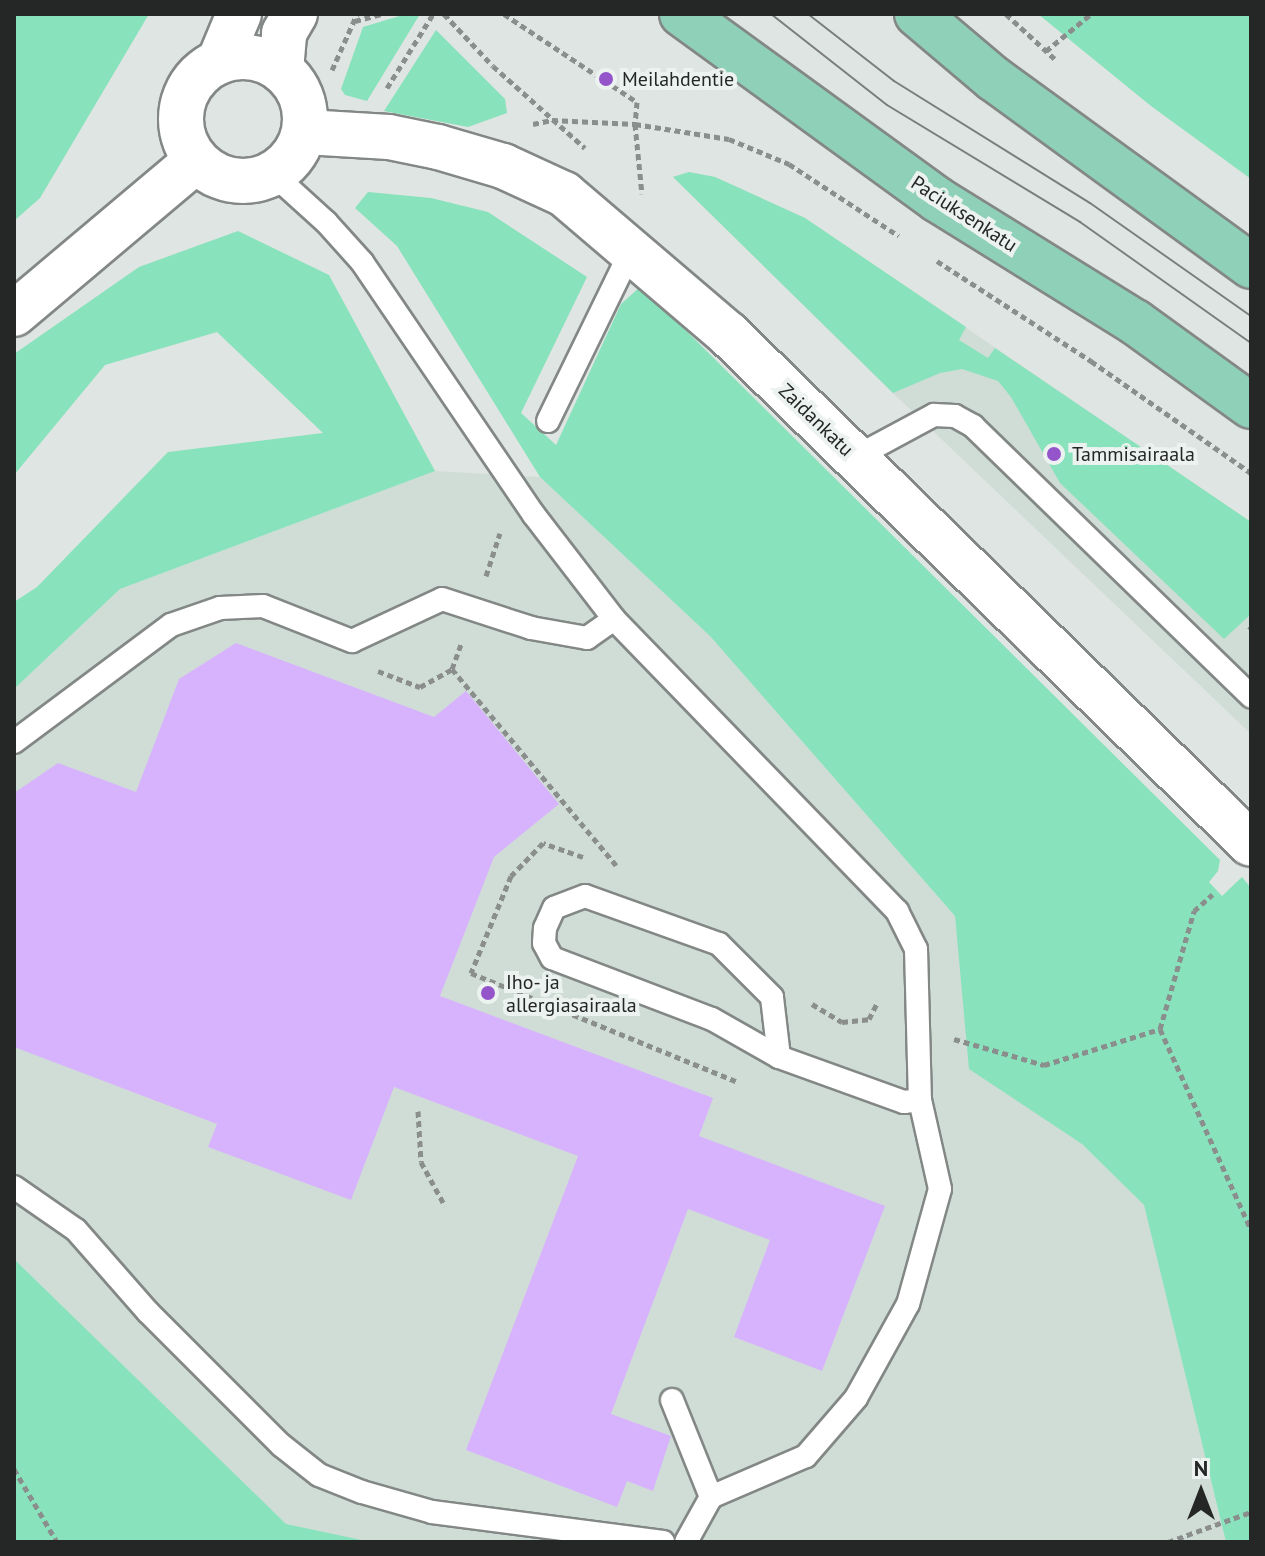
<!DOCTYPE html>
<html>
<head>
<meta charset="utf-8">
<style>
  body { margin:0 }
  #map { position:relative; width:1265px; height:1556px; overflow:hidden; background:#dfe5e2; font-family:"PT Sans",sans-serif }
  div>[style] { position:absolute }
  .built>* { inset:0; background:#cfddd6 }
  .green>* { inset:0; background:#88e2bc }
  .building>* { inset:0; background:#d8b3fd }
  .path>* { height:5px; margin-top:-2.5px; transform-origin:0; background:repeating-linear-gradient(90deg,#8a8e8c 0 6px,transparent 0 10px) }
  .roads { filter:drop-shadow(2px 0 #838886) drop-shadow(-2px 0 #838886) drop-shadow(0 2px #838886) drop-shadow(0 -2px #838886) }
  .service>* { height:22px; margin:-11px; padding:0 11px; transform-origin:11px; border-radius:11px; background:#fff }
  .minor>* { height:44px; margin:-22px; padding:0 22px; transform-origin:22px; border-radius:22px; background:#fff }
  .minor>.ring { margin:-22px; padding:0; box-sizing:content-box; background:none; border:44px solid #fff; border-radius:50% }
  .primary>* { height:44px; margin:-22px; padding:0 22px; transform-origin:22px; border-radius:22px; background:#8fd0b8 }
  .tram>* { height:2px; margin:-1px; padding:0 1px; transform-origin:1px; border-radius:1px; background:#7a7d7b }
  .dots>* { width:22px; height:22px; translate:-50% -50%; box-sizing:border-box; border:4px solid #ecf2ef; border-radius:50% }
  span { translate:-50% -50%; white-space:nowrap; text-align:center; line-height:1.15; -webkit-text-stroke:8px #ecf2ef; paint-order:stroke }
  .poi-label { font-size:20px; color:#252726 }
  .left { translate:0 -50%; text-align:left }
  .street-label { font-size:20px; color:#252726 }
  .frame { position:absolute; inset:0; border:16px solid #252726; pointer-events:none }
  .north { position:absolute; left:1161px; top:1452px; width:80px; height:80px; -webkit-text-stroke:6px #ecf2ef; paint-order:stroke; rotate:0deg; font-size:22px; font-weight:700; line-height:32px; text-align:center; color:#252726 }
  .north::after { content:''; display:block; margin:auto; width:28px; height:36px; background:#252726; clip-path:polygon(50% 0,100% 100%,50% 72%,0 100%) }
</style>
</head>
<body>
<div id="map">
  <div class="built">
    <div style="clip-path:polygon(689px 172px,715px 177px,805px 218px,1251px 522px,1251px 734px,893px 393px,673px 177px)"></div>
    <div style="clip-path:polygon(435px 471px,540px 477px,710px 636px,955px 916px,970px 1069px,1082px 1144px,1144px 1205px,1226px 1542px,371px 1542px,286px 1525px,14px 1259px,14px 689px,120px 589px)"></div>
  </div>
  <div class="green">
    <div style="clip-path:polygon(14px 14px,149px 14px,40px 198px,14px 221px)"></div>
    <div style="clip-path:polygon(406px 14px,420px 14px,367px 101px,345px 95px,341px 89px,363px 27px)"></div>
    <div style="clip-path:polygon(1038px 14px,1251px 14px,1251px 179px,1151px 106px)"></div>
    <div style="clip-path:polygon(436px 30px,505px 99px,507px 113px,468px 127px,384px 111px)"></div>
    <div style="clip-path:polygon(689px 172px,715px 177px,805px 218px,966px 327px,959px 340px,988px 358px,995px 348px,1251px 522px,1251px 614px,1224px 639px,1060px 483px,1011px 397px,998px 381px,962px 369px,940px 373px,893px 393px,673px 177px)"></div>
    <div style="clip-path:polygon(368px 192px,431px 198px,488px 212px,587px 277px,521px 413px,556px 445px,621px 304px,641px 286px,1220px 860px,1218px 871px,1209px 882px,1222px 896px,1242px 877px,1251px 888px,1251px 1542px,1226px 1542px,1144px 1205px,1082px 1144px,969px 1069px,955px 916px,710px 636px,540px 477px,397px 246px,355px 208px)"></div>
    <div style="clip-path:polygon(238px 231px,329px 275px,435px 471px,120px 589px,14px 689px,14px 602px,37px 587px,168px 452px,323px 433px,217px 332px,105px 365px,14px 475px,14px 354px,139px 267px)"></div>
    <div style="clip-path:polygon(14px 1259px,286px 1524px,371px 1542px,14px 1542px)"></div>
  </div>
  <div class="building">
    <div style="clip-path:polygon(236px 643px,434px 717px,466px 691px,559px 804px,494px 857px,440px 996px,713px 1098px,699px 1136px,885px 1206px,822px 1371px,734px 1337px,770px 1240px,688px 1209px,611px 1414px,671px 1436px,653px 1491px,627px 1481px,617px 1507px,466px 1450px,578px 1156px,394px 1087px,351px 1200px,208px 1147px,217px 1124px,14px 1047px,14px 793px,58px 763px,136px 792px,179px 679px)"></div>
  </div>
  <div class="path">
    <div style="left:444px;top:14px;width:71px;rotate:46.7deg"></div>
    <div style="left:493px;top:66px;width:123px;rotate:41.7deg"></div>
    <div style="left:504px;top:14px;width:159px;rotate:33.5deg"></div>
    <div style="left:637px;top:102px;width:22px;rotate:95deg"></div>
    <div style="left:635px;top:124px;width:70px;rotate:84.3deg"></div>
    <div style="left:1006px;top:14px;width:67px;rotate:42.6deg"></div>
    <div style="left:355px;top:21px;width:28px;rotate:-15deg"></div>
    <div style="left:1046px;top:51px;width:58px;rotate:-39.4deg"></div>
    <div style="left:332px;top:70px;width:61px;rotate:-65.9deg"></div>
    <div style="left:387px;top:88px;width:87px;rotate:-58.1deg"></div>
    <div style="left:533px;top:124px;width:19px;rotate:-12deg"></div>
    <div style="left:552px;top:120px;width:83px;rotate:2.8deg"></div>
    <div style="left:635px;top:124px;width:95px;rotate:9.1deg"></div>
    <div style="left:729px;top:139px;width:65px;rotate:22.6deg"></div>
    <div style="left:789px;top:164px;width:131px;rotate:33.2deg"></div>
    <div style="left:937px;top:261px;width:184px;rotate:33deg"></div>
    <div style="left:1091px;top:361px;width:195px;rotate:35deg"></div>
    <div style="left:486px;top:576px;width:45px;rotate:-72deg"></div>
    <div style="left:1249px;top:626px;width:3px;rotate:45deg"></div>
    <div style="left:452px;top:669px;width:256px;rotate:50.1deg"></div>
    <div style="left:378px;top:671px;width:45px;rotate:20.9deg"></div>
    <div style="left:420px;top:687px;width:37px;rotate:-29deg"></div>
    <div style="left:452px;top:669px;width:29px;rotate:-70deg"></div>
    <div style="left:583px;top:857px;width:42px;rotate:-160.7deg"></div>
    <div style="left:543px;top:843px;width:46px;rotate:134.1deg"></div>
    <div style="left:511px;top:876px;width:105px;rotate:112.4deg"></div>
    <div style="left:471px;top:973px;width:286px;rotate:22.2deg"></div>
    <div style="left:812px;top:1004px;width:35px;rotate:31deg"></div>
    <div style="left:842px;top:1022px;width:27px;rotate:-6deg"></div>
    <div style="left:869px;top:1019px;width:20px;rotate:-63deg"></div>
    <div style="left:1160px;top:1029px;width:221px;rotate:65.6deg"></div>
    <div style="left:954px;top:1039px;width:94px;rotate:16.1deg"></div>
    <div style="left:1044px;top:1065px;width:121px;rotate:-17.2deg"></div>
    <div style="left:1160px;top:1029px;width:123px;rotate:-73.9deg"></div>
    <div style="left:1194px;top:911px;width:25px;rotate:-42deg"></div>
    <div style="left:418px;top:1111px;width:51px;rotate:86.6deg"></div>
    <div style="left:421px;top:1162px;width:50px;rotate:61.4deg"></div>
    <div style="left:14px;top:1469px;width:85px;rotate:59.5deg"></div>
    <div style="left:1168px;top:1542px;width:88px;rotate:-19.9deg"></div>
  </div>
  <div class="roads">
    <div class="service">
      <div style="left:273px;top:174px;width:72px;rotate:42.2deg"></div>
      <div style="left:326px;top:222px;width:54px;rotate:48deg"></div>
      <div style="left:362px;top:262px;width:306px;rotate:55.8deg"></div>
      <div style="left:534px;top:515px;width:131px;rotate:52.4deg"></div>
      <div style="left:614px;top:619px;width:407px;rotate:45.9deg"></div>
      <div style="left:897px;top:911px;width:42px;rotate:63.4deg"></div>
      <div style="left:916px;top:949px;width:151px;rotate:88.5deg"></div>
      <div style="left:920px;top:1100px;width:91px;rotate:77.3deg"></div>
      <div style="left:940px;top:1189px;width:119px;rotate:105.5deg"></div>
      <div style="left:908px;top:1304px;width:107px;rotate:119deg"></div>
      <div style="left:856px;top:1398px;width:77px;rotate:130.8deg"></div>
      <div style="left:806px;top:1456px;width:103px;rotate:156.7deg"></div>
      <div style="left:711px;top:1497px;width:51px;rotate:119.1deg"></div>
      <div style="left:548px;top:421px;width:191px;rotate:-64deg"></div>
      <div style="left:854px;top:458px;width:91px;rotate:-28.3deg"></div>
      <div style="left:934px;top:415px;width:21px;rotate:3deg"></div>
      <div style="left:955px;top:416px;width:21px;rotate:29deg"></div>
      <div style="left:973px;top:426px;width:388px;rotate:44.2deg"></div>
      <div style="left:14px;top:742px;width:196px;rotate:-36.7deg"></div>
      <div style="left:171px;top:625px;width:52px;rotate:-19.1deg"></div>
      <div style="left:220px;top:608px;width:43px;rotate:-2.7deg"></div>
      <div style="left:263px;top:606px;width:96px;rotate:21.5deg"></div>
      <div style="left:352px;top:641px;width:99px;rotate:-25deg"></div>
      <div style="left:442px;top:599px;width:94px;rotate:18deg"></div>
      <div style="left:531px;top:628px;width:57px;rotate:10.1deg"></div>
      <div style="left:587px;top:638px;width:33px;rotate:-35deg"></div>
      <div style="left:779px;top:1057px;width:60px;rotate:-96.7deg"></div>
      <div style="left:772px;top:997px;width:75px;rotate:-135deg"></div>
      <div style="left:719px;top:944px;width:142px;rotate:-160.3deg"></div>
      <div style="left:585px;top:896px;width:33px;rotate:159deg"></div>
      <div style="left:554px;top:908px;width:22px;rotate:114deg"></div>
      <div style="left:545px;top:928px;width:15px;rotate:94deg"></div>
      <div style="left:544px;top:943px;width:17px;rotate:62deg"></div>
      <div style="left:552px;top:958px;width:171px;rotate:20.9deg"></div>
      <div style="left:712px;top:1019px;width:77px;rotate:29.6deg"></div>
      <div style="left:779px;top:1057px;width:133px;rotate:19.8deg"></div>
      <div style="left:904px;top:1102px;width:16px;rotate:-7deg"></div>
      <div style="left:14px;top:1187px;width:75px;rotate:34.7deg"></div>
      <div style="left:76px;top:1230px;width:109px;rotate:48.7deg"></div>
      <div style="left:148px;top:1312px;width:188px;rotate:45deg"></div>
      <div style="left:281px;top:1445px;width:48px;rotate:38.3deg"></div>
      <div style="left:319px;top:1475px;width:46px;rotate:21.6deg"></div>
      <div style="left:362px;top:1492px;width:73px;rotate:15.9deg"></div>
      <div style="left:432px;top:1512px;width:233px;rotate:7.4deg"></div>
      <div style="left:672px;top:1400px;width:105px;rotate:68.1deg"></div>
    </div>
    <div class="minor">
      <div class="ring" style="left:181px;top:57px;width:80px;height:80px"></div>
      <div style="left:219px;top:62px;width:52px;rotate:-67.4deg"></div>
      <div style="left:281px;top:70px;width:37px;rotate:-85deg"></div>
      <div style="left:284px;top:33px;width:22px;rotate:-60deg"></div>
      <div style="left:305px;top:132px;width:84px;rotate:3.4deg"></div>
      <div style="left:389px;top:137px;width:50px;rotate:11.5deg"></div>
      <div style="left:438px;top:147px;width:68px;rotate:16.3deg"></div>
      <div style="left:503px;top:166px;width:67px;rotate:24.7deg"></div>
      <div style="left:564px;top:194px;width:216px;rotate:40.5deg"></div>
      <div style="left:728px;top:334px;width:730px;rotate:44.28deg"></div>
      <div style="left:14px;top:314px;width:238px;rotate:-40.1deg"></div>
    </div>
    <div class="primary">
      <div style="left:682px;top:14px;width:316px;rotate:36deg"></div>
      <div style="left:938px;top:200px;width:232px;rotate:31.8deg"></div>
      <div style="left:1135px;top:322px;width:143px;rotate:35.9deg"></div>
      <div style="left:917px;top:14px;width:101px;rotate:40.2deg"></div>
      <div style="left:994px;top:79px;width:318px;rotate:36deg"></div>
    </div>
  </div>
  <div class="tram">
    <div style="left:771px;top:14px;width:147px;rotate:38.1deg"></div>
    <div style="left:887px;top:105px;width:226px;rotate:31.2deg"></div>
    <div style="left:1080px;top:222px;width:209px;rotate:35.3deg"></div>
    <div style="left:808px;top:14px;width:109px;rotate:37.9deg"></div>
    <div style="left:894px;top:81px;width:231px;rotate:31.9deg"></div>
    <div style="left:1090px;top:203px;width:197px;rotate:35.1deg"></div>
  </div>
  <div class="dots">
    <div style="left:606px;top:79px;background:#9454ca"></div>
    <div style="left:1054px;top:454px;background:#9454ca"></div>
    <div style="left:488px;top:993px;background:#9454ca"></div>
  </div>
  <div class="poi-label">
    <span class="left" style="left:622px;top:79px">Meilahdentie</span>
    <span class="left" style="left:1072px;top:454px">Tammisairaala</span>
    <span class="left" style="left:506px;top:994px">Iho- ja<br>allergiasairaala</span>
  </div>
  <div class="street-label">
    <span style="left:964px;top:214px;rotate:33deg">Paciuksenkatu</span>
    <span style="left:816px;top:420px;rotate:44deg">Zaidankatu</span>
  </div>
  <div class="frame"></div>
  <div class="north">N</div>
</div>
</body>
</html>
